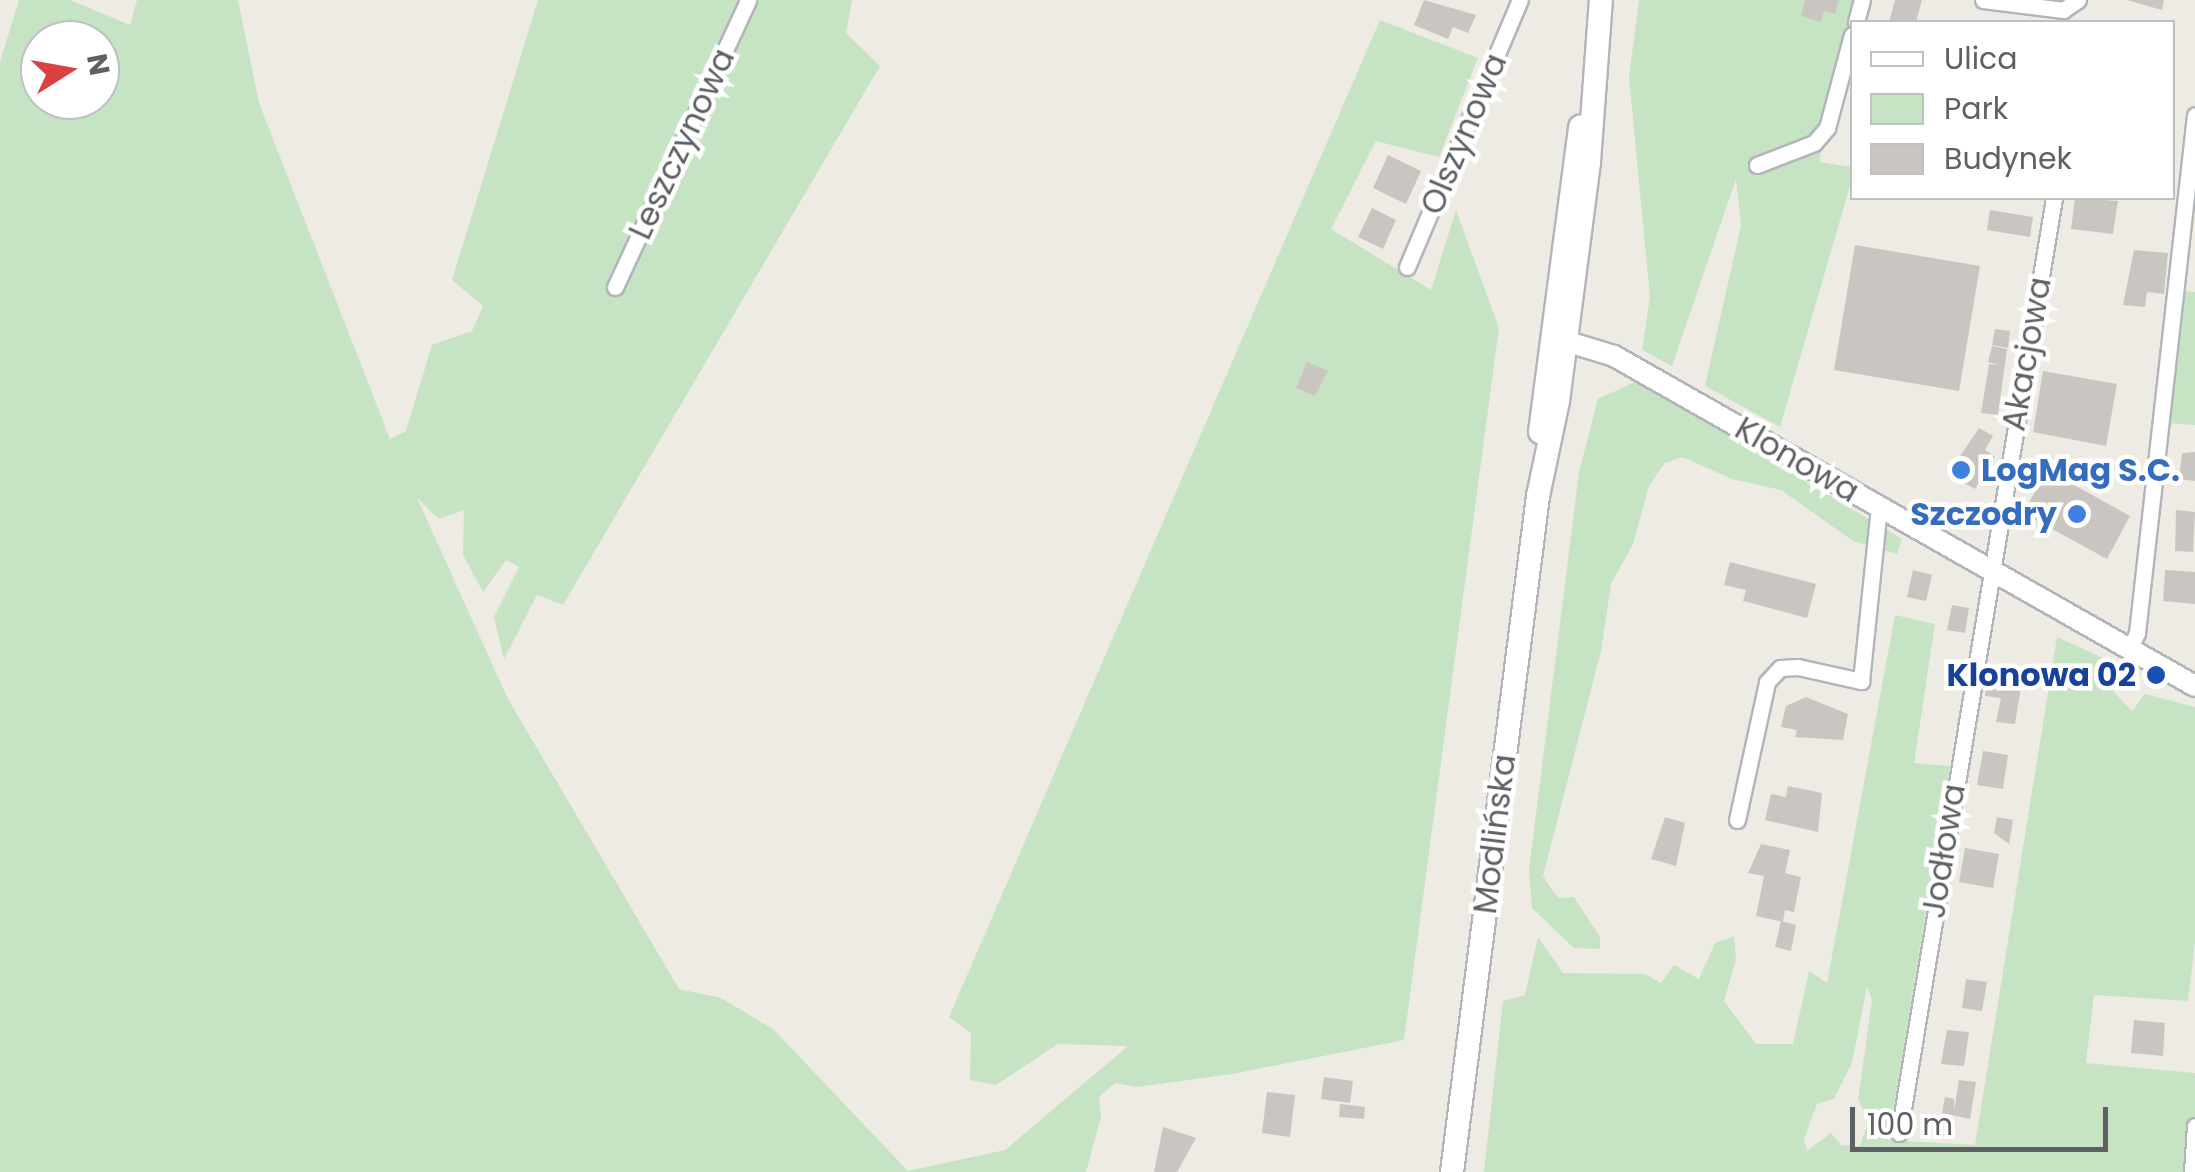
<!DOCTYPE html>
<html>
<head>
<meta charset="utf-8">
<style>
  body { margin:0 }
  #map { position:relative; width:2195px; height:1172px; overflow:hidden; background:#eeebe5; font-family:Poppins,sans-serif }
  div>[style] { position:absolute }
  .green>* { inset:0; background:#c6e3c4 }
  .building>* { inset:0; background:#c9c6c2 }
  .roads { filter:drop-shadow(2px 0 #b2b5b9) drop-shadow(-2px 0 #b2b5b9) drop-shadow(0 2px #b2b5b9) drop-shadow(0 -2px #b2b5b9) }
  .minor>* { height:15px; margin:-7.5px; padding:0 7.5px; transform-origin:7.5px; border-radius:7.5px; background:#fff }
  .tertiary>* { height:20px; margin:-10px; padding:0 10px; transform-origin:10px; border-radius:10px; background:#fff }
  .secondary>* { height:22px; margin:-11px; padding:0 11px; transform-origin:11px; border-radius:11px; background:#fff }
  .dots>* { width:28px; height:28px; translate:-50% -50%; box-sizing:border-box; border:5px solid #fff; border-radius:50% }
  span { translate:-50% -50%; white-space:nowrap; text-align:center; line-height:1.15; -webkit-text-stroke:9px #fff; paint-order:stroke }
  .street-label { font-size:32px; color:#5d6164 }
  .shop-label { font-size:32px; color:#366cbe; font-weight:700 }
  .left { translate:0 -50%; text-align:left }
  .right { translate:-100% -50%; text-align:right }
  .transit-label { font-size:32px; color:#164399; font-weight:700 }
  .legend { position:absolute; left:1850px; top:20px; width:325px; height:180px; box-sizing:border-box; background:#fff; border:2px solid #bec0c1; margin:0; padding:12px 18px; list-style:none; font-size:30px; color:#5d6164 }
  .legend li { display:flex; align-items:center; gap:20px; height:50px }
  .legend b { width:50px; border:2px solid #bec0c1 }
  .north { position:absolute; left:20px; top:20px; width:100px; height:100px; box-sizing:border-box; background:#fff; border:2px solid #bec0c1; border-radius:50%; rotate:79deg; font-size:28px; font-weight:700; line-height:40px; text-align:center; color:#5d6164 }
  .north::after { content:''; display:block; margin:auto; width:35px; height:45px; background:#d94240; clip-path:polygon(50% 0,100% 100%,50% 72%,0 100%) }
  .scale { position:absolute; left:1850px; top:1107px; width:258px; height:45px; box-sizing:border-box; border:5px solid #5d6164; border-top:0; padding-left:12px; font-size:30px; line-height:35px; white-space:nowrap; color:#5d6164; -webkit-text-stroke:8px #fff; paint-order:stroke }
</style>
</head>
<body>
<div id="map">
  <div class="green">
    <div style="clip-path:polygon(evenodd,19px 0,70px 0,130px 25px,137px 0,238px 0,259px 103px,390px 439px,406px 431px,432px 345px,472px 331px,483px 306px,452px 280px,538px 0,852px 0,846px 33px,880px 66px,563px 605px,537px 595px,504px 659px,494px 617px,519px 567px,506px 560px,483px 592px,463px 555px,464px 510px,439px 519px,417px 498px,508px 699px,679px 989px,721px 998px,773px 1029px,908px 1171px,1005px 1150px,1128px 1046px,1058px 1044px,996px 1085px,970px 1080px,971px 1033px,949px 1017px,1380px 20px,1478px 58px,1439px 157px,1376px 141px,1331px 229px,1431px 290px,1456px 210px,1499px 328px,1404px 1040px,1232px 1074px,1137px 1087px,1115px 1083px,1099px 1097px,1101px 1117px,1086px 1172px,0 1172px,0 62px,19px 0,40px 40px,100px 40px,100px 100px,40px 100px,40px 40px)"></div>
    <div style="clip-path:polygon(1639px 0,1856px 0,1819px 162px,1852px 167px,1852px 179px,1780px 427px,1705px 386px,1741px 225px,1736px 179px,1672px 366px,1642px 350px,1650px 297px,1629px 77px)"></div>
    <div style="clip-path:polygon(2181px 291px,2195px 292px,2195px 425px,2166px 423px)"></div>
    <div style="clip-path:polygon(1637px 381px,1902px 539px,1897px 554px,1853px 541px,1781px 490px,1732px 479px,1682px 457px,1665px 463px,1649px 486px,1633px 544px,1611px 584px,1601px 651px,1543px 876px,1558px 898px,1574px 897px,1600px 937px,1600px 949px,1574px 948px,1532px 908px,1529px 870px,1579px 472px,1598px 399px)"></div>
    <div style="clip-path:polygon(evenodd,1895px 615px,1935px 624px,1914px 763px,1950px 766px,1888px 1140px,1975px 1145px,2057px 637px,2107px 660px,2113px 691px,2132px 711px,2145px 694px,2195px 707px,2195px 942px,2188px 1001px,2094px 995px,2086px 1063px,2195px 1073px,2195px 1172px,1484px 1172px,1503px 1001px,1525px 995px,1538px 937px,1563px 973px,1645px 974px,1661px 983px,1674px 965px,1699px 979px,1715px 943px,1734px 936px,1736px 960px,1724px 1001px,1756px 1044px,1793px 1044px,1809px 971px,1827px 983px,1895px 615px,1867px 986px,1872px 1000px,1858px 1100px,1869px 1120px,1860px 1146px,1841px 1145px,1831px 1133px,1807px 1151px,1804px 1139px,1817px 1104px,1834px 1099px,1852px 1063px,1867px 986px)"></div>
  </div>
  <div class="building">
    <div style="clip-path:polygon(1424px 0,1476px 15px,1468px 33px,1453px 27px,1448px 39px,1414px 25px)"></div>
    <div style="clip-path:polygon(1805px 0,1839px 0,1835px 14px,1824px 11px,1821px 22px,1801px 16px)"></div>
    <div style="clip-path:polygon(1895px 0,1922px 0,1916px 22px,1889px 22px)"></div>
    <div style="clip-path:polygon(2127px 0,2164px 0,2162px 10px)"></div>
    <div style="clip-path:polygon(1388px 155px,1421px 171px,1406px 204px,1373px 188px)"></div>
    <div style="clip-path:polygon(2075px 198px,2118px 201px,2113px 234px,2071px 229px)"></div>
    <div style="clip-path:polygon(1372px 208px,1396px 220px,1383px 249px,1358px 237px)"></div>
    <div style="clip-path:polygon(1990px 210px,2033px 217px,2030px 237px,1987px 230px)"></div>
    <div style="clip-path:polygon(1855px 245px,1980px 266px,1959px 391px,1834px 370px)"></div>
    <div style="clip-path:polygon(2134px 250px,2168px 253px,2164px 294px,2147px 292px,2145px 307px,2123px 305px)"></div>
    <div style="clip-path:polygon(1995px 329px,2010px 331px,2008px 348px,1992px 345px)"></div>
    <div style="clip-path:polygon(1992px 346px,2007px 349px,1998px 415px,1981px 413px,1989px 364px,2000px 365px,1988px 362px)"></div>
    <div style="clip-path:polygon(1307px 362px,1328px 371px,1315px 396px,1296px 388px)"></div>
    <div style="clip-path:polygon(2043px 371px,2117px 384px,2106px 446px,2033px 432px)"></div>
    <div style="clip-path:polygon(1979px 428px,1993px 436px,1985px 450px,1995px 456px,1975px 489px,1948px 474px)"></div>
    <div style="clip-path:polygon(2195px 452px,2195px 481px,2179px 479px,2182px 453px)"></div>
    <div style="clip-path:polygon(2047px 470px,2130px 516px,2107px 559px,2023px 513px)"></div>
    <div style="clip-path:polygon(2176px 510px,2195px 512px,2193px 552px,2175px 551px)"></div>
    <div style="clip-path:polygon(1730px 562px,1816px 584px,1807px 618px,1743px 601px,1746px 590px,1724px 585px)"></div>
    <div style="clip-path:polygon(1913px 570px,1932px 575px,1926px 601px,1907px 597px)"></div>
    <div style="clip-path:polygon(2165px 570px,2195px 572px,2195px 604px,2163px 601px)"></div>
    <div style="clip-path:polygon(1952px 605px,1969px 608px,1965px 633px,1947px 630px)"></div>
    <div style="clip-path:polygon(1989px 669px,2023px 675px,2015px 724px,1996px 722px,2001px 698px,1985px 696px)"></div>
    <div style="clip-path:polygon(1806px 697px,1848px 714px,1843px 740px,1795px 737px,1797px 730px,1781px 727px,1786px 706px)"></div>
    <div style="clip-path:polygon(1983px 751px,2008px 755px,2003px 789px,1977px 785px)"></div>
    <div style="clip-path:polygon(1788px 786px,1822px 793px,1818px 832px,1765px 820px,1771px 794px,1786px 797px)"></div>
    <div style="clip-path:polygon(1665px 817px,1685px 823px,1676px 866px,1651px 859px)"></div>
    <div style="clip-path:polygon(1997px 817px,2013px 820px,2009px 844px,1994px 833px)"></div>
    <div style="clip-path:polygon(1761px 844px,1790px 850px,1785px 873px,1801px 877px,1794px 912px,1785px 910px,1783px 922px,1756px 916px,1764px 876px,1748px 873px)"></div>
    <div style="clip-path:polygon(1965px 848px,1999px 854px,1993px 888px,1959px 882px)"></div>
    <div style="clip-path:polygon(1781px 921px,1796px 925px,1791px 951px,1775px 947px)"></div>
    <div style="clip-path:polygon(1966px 979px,1987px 982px,1982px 1011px,1962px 1008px)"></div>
    <div style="clip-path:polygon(2134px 1020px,2165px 1023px,2163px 1056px,2131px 1053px)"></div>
    <div style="clip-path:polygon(1947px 1030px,1969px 1032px,1964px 1066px,1941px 1064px)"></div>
    <div style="clip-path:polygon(1324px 1077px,1353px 1081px,1350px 1103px,1321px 1099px)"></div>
    <div style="clip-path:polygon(1959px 1080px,1976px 1082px,1970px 1119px,1942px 1113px,1945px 1097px,1954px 1099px,1954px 1111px)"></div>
    <div style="clip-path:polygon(1267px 1092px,1295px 1095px,1290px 1137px,1262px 1133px)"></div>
    <div style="clip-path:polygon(1340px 1104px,1365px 1107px,1364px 1119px,1339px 1117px)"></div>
    <div style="clip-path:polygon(1163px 1127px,1196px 1138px,1177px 1172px,1154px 1172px)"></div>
  </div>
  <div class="roads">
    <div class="minor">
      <div style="left:1983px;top:0;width:81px;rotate:7.1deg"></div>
      <div style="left:2063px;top:10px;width:18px;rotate:-34deg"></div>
      <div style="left:1856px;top:22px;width:23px;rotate:-75deg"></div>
      <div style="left:1757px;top:165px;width:61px;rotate:-21.1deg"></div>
      <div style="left:1814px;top:143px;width:20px;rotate:-49deg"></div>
      <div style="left:1827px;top:128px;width:96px;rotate:-75deg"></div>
      <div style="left:1407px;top:267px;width:290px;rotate:-67.1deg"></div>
      <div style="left:615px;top:287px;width:316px;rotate:-65.1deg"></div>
      <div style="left:2129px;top:649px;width:18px;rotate:-63deg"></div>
      <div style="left:2137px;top:633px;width:521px;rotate:-83.61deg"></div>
      <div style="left:1737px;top:820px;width:141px;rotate:-77.7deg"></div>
      <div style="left:1767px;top:682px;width:19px;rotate:-47deg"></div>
      <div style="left:1780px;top:668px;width:18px;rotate:-3deg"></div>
      <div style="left:1798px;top:667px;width:65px;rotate:12.5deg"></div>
      <div style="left:1861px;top:681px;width:175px;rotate:-84.1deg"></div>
      <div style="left:1899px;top:1133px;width:948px;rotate:-80.59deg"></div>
      <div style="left:2192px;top:1172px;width:46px;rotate:-86.3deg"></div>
    </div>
    <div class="tertiary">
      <div style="left:1552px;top:337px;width:65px;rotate:17deg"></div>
      <div style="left:1614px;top:356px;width:668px;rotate:29.6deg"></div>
    </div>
    <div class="secondary">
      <div style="left:1540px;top:432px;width:308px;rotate:-82.5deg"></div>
      <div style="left:1452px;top:1172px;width:681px;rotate:-82.75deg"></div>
      <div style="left:1538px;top:496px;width:97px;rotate:-78.1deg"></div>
      <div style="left:1558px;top:401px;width:241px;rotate:-82.6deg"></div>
      <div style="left:1589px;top:162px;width:162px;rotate:-85.8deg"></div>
    </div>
  </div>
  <div class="dots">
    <div style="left:1961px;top:470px;background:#3f7fe0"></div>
    <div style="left:2077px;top:514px;background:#3f7fe0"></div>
    <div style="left:2156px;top:675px;background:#1a4fb4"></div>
  </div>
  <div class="street-label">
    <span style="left:1464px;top:134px;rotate:-67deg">Olszynowa</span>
    <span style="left:682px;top:144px;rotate:-65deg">Leszczynowa</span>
    <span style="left:2027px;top:354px;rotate:-80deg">Akacjowa</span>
    <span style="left:1797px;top:460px;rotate:30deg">Klonowa</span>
    <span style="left:1495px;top:834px;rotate:-83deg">Modlińska</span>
    <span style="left:1944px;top:851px;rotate:-81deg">Jodłowa</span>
  </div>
  <div class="shop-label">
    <span class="left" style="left:1981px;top:470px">LogMag S.C.</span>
    <span class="right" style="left:2057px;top:514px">Szczodry</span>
  </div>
  <div class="transit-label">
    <span class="right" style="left:2136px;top:675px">Klonowa 02</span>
  </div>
  <ul class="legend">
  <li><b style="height:12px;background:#fff"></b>Ulica</li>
  <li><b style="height:28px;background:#c6e3c4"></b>Park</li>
  <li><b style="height:28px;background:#c9c6c2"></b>Budynek</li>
  </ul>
  <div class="north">N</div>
  <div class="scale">100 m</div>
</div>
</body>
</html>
